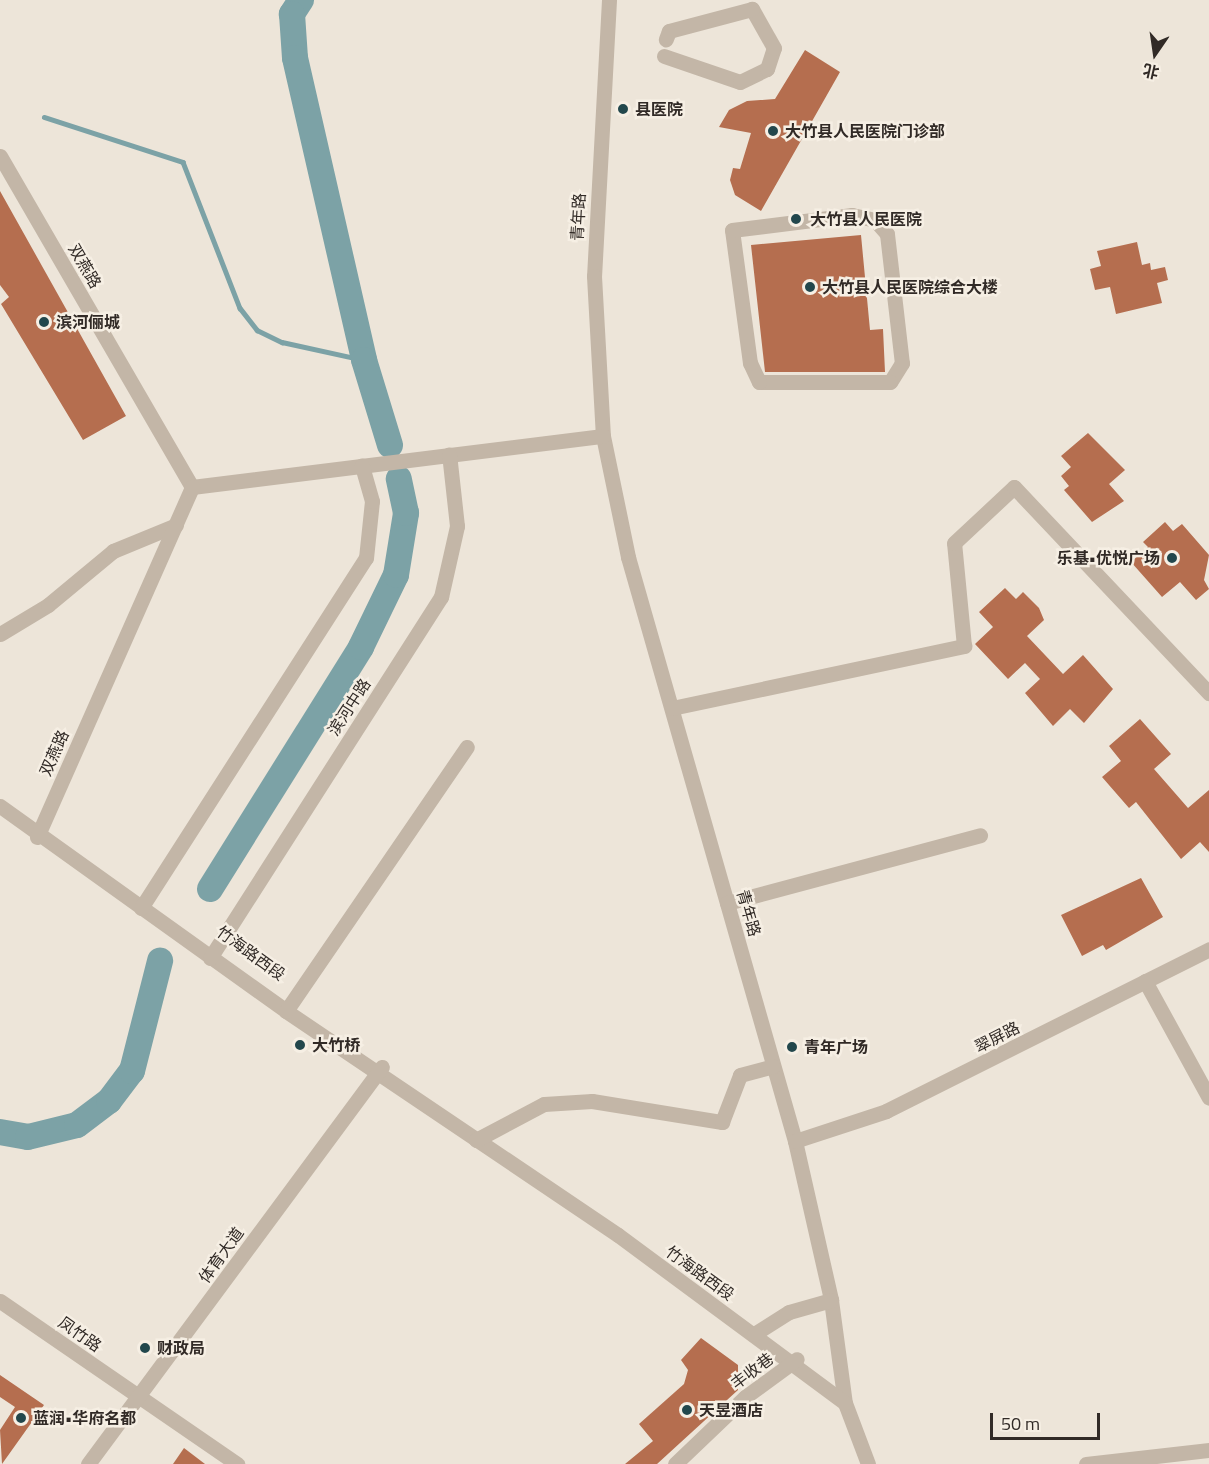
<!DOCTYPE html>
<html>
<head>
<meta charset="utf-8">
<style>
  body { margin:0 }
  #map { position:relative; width:1209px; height:1464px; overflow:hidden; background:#ede5d9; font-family:"Titillium Web","Noto Sans SC",sans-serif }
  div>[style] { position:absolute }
  .stream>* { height:4.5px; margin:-2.25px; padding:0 2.25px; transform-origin:2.25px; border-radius:2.25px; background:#7ca2a6 }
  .river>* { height:26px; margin:-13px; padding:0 13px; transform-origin:13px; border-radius:13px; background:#7ca2a6 }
  .building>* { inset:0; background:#b56e4f }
  .minor>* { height:15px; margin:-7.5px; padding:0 7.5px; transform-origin:7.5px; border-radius:7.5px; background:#c3b6a7 }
  .dots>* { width:16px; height:16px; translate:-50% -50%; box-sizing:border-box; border:3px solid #f6efe4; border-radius:50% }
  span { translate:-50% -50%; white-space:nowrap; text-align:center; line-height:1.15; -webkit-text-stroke:5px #f6efe4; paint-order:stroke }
  .poi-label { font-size:16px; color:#312a26; font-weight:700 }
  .left { translate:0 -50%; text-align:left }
  .right { translate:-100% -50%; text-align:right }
  .street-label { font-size:16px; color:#312a26 }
  .north { position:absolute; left:1125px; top:24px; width:60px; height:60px; -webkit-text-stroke:4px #f6efe4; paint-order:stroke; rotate:193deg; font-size:16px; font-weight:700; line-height:24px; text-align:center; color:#312a26 }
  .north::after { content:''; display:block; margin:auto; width:21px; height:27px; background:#312a26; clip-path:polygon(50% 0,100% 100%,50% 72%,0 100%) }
  .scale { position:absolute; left:990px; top:1413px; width:110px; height:27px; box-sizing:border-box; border:3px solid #312a26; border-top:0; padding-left:8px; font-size:18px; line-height:21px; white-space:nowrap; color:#312a26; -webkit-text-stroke:4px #f6efe4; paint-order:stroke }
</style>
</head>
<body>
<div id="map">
  <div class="stream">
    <div style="left:44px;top:117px;width:146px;rotate:17.9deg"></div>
    <div style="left:183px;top:162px;width:157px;rotate:68.7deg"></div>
    <div style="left:240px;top:308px;width:28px;rotate:52deg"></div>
    <div style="left:257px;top:330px;width:28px;rotate:26deg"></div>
    <div style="left:282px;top:342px;width:84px;rotate:12.4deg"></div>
  </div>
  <div class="river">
    <div style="left:301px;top:0;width:17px;rotate:123deg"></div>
    <div style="left:292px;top:14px;width:44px;rotate:86.1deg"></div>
    <div style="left:295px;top:58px;width:310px;rotate:77.1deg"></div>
    <div style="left:364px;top:360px;width:89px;rotate:73deg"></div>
    <div style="left:210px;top:889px;width:285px;rotate:-58deg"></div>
    <div style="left:361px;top:647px;width:80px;rotate:-64.1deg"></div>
    <div style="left:396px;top:575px;width:63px;rotate:-80.8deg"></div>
    <div style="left:406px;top:513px;width:35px;rotate:-102deg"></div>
    <div style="left:0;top:1132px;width:28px;rotate:10deg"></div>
    <div style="left:28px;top:1137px;width:50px;rotate:-13.8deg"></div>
    <div style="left:77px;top:1125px;width:40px;rotate:-37deg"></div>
    <div style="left:109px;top:1101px;width:38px;rotate:-53deg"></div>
    <div style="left:132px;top:1071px;width:114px;rotate:-75.7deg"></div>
  </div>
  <div class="building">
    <div style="clip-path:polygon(805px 50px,840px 72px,761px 211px,735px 195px,730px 180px,733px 168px,740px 169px,751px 133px,719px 127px,729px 110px,747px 101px,775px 99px)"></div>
    <div style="clip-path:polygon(0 191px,126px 416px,83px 440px,1px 304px,9px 297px,0 285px)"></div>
    <div style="clip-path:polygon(861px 235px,870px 330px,883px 329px,885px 372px,765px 372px,751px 245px)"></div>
    <div style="clip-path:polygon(1137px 242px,1142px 265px,1150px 263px,1151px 270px,1165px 267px,1168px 280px,1157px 283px,1162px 303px,1116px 314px,1110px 287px,1095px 290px,1090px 269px,1101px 266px,1097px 251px)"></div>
    <div style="clip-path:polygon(1088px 433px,1125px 470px,1109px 484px,1124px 501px,1092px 522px,1064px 490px,1069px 486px,1061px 476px,1071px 467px,1061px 456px)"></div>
    <div style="clip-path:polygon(1165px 522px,1173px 531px,1182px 524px,1209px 555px,1204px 580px,1209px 589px,1196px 600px,1180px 582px,1162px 597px,1131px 562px,1148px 547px,1143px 542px)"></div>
    <div style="clip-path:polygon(1005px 588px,1016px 599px,1023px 592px,1039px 608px,1044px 620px,1027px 636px,1063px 674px,1083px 655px,1113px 689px,1084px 723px,1070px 709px,1053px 726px,1025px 693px,1040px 679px,1025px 663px,1008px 679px,975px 644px,993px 627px,979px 612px)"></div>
    <div style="clip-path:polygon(1140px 719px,1171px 754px,1154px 769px,1188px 808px,1209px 790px,1209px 852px,1200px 842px,1181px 859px,1136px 802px,1129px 808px,1102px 777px,1121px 761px,1109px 746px)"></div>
    <div style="clip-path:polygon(1141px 878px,1163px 917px,1106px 950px,1103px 945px,1082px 956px,1061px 915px)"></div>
    <div style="clip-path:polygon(701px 1338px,738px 1365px,738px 1390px,657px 1464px,625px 1464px,653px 1441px,639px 1424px,684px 1384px,688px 1370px,681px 1360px)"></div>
    <div style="clip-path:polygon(0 1375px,44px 1405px,2px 1464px,0 1430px,15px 1407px,0 1397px)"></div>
    <div style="clip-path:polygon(184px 1448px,205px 1464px,173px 1464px)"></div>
  </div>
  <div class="minor">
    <div style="left:609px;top:0;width:276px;rotate:93.1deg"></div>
    <div style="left:594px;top:276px;width:160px;rotate:86.8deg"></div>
    <div style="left:603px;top:436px;width:124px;rotate:78.3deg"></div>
    <div style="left:628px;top:557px;width:607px;rotate:74.04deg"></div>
    <div style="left:795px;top:1141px;width:163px;rotate:77.2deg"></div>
    <div style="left:831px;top:1300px;width:104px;rotate:82.3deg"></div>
    <div style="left:845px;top:1403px;width:65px;rotate:69.3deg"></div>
    <div style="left:664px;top:56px;width:80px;rotate:18.9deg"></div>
    <div style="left:740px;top:82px;width:30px;rotate:-26deg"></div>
    <div style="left:767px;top:69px;width:22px;rotate:-72deg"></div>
    <div style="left:774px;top:48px;width:45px;rotate:-119.4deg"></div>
    <div style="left:752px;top:9px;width:86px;rotate:165.2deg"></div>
    <div style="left:669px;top:31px;width:9px;rotate:111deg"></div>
    <div style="left:0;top:156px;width:383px;rotate:59.9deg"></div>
    <div style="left:852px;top:215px;width:24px;rotate:12deg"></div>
    <div style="left:875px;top:220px;width:18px;rotate:49deg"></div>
    <div style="left:887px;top:234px;width:130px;rotate:83.4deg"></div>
    <div style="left:902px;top:363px;width:22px;rotate:122deg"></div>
    <div style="left:890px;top:382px;width:131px;rotate:180deg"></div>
    <div style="left:759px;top:382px;width:21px;rotate:-115deg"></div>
    <div style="left:750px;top:363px;width:134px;rotate:-97.7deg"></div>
    <div style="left:732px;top:230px;width:121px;rotate:-7.1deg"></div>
    <div style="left:192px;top:487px;width:414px;rotate:-7.1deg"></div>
    <div style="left:0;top:634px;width:56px;rotate:-31.1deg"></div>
    <div style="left:48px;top:605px;width:85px;rotate:-39.7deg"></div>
    <div style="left:113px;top:551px;width:68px;rotate:-22.4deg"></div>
    <div style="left:672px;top:708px;width:299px;rotate:-12deg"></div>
    <div style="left:964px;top:646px;width:103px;rotate:-95.5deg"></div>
    <div style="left:954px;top:543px;width:82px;rotate:-43deg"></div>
    <div style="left:1014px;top:487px;width:284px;rotate:46.6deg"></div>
    <div style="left:0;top:806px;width:352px;rotate:35.6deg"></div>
    <div style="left:286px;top:1011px;width:400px;rotate:34deg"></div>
    <div style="left:618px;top:1235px;width:282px;rotate:36.5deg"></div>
    <div style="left:37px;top:837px;width:383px;rotate:-66.1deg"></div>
    <div style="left:727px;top:903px;width:262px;rotate:-15deg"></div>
    <div style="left:141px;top:908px;width:416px;rotate:-57.3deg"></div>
    <div style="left:366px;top:558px;width:57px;rotate:-84deg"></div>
    <div style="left:372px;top:501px;width:37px;rotate:-106deg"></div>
    <div style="left:210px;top:958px;width:429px;rotate:-57.4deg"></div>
    <div style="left:441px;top:597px;width:73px;rotate:-77.3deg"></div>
    <div style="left:457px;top:526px;width:72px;rotate:-96.3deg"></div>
    <div style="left:1145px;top:981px;width:133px;rotate:61.3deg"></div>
    <div style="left:286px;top:1011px;width:320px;rotate:-55.6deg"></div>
    <div style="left:476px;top:1140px;width:77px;rotate:-27.9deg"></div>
    <div style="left:544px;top:1104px;width:48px;rotate:-3.6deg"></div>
    <div style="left:592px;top:1101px;width:132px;rotate:9.2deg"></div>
    <div style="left:722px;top:1122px;width:50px;rotate:-69deg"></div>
    <div style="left:740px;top:1075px;width:34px;rotate:-15deg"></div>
    <div style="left:795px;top:1141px;width:96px;rotate:-18.2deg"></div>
    <div style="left:886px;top:1111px;width:361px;rotate:-26.6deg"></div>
    <div style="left:0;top:1301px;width:288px;rotate:34.5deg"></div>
    <div style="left:754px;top:1334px;width:41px;rotate:-32.2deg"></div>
    <div style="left:789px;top:1312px;width:44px;rotate:-15.9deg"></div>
    <div style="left:88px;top:1464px;width:494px;rotate:-53.5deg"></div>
    <div style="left:675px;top:1464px;width:97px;rotate:-43.7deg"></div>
    <div style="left:745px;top:1397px;width:64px;rotate:-36.2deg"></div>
    <div style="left:1086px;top:1464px;width:124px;rotate:-6.5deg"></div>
  </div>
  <div class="dots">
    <div style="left:623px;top:109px;background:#22474c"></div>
    <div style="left:773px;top:131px;background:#22474c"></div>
    <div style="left:796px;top:219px;background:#22474c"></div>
    <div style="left:810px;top:287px;background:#22474c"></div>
    <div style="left:44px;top:322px;background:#22474c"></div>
    <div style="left:1172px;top:558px;background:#22474c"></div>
    <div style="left:300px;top:1045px;background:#22474c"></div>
    <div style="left:792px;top:1047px;background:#22474c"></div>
    <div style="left:145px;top:1348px;background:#22474c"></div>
    <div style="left:687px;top:1410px;background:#22474c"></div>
    <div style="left:21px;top:1418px;background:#22474c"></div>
  </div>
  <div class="poi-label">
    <span class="left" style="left:635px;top:109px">县医院</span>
    <span class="left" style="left:785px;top:131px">大竹县人民医院门诊部</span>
    <span class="left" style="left:810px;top:219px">大竹县人民医院</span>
    <span class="left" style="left:822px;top:287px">大竹县人民医院综合大楼</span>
    <span class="left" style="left:56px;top:322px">滨河俪城</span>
    <span class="right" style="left:1160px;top:558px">乐基•优悦广场</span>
    <span class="left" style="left:312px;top:1045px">大竹桥</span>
    <span class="left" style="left:804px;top:1047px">青年广场</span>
    <span class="left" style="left:157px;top:1348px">财政局</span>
    <span class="left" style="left:699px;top:1410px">天昱酒店</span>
    <span class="left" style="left:33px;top:1418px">蓝润•华府名都</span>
  </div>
  <div class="street-label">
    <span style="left:578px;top:217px;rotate:-87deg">青年路</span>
    <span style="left:85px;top:266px;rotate:60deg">双燕路</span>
    <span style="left:349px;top:707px;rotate:-57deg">滨河中路</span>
    <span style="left:54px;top:753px;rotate:-66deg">双燕路</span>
    <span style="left:749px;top:913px;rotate:74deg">青年路</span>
    <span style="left:251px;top:953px;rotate:36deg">竹海路西段</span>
    <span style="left:997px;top:1037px;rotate:-27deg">翠屏路</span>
    <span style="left:221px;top:1255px;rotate:-54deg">体育大道</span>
    <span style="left:700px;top:1273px;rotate:36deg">竹海路西段</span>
    <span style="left:80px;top:1334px;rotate:35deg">凤竹路</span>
    <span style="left:752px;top:1371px;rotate:-37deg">丰收巷</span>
  </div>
  <div class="north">北</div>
  <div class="scale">50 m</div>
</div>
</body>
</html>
